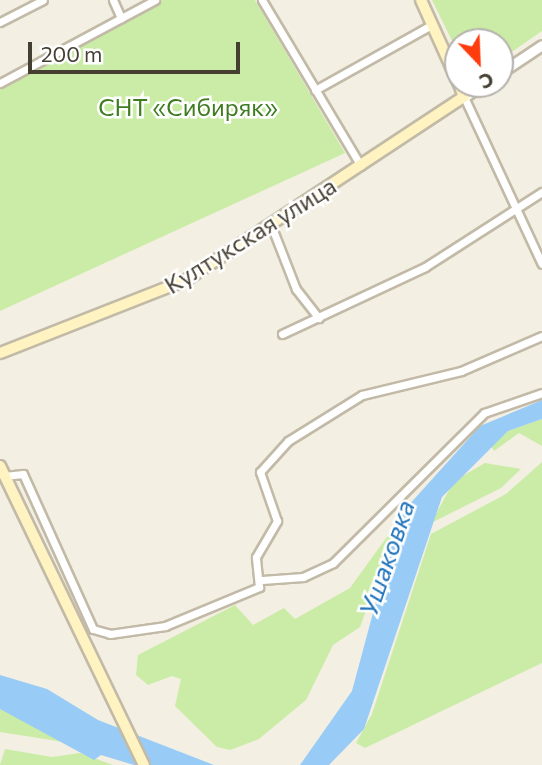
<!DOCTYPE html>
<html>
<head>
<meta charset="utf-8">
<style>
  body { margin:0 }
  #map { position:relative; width:542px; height:765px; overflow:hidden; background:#f3efe2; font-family:Commissioner,sans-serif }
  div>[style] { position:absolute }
  .green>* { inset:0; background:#caeca6 }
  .water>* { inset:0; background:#98ccf7 }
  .roads { filter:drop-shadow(2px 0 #c2baa7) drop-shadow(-2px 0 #c2baa7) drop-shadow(0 2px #c2baa7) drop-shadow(0 -2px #c2baa7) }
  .minor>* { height:7px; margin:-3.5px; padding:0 3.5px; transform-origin:3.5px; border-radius:3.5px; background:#fff }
  .tertiary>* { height:9px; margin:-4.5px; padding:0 4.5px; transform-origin:4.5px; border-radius:4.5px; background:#fff }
  .secondary>* { height:10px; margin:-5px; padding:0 5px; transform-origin:5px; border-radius:5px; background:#fff3c1 }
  span { translate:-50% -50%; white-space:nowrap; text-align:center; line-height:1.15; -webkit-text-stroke:5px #fff; paint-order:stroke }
  .park-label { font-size:24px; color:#3f7c20 }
  .street-label { font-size:24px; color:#453f32 }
  .water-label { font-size:26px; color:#2274bb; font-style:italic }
  .north { position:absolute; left:444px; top:28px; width:70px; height:70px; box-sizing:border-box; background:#fff; border:2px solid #b5b2ad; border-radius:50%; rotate:157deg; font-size:19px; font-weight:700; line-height:28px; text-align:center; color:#453f32 }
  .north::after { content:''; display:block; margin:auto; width:24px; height:32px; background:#ff3c0e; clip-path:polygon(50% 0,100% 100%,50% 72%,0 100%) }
  .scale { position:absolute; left:28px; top:42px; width:212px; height:32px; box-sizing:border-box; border:4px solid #453f32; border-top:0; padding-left:9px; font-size:21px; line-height:24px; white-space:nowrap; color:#453f32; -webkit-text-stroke:5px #fff; paint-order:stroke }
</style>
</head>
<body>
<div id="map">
  <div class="green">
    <div style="clip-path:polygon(163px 0,255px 0,345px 153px,0 311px,0 87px)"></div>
    <div style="clip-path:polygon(432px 0,542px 0,542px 31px,500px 60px,500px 42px,458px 42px,458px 53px)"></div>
    <div style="clip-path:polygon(542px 419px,542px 446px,519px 433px,494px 451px,491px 446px,508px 431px)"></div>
    <div style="clip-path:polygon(542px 462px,542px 663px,365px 748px,356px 743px,372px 714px,431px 534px,506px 494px)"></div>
    <div style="clip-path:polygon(485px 463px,521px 469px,501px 488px,431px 523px,454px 481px)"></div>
    <div style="clip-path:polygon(397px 523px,360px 627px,333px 645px,306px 700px,259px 739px,230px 750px,217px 747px,175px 706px,181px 679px,172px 676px,148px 685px,136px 675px,138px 655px,235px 605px,253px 625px,284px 608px,295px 619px,350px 588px)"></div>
    <div style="clip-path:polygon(0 709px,51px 731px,45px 732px,64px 742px,0 732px)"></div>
    <div style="clip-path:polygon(5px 749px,52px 757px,80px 753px,113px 765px,0 765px)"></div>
  </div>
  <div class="water">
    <div style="clip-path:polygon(542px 400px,542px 419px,508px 431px,442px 497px,364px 729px,329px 765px,300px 765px,352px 691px,399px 516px,480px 426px)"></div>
    <div style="clip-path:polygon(0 675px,47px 689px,98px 720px,214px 765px,134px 765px,101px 755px,94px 760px,0 709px)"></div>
  </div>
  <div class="roads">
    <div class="minor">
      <div style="left:113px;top:0;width:20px;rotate:66deg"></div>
      <div style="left:262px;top:0;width:193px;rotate:59.2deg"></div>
      <div style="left:0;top:22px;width:48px;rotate:-27.1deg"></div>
      <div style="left:0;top:83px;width:176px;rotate:-28.2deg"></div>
      <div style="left:315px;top:90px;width:135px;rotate:-29.2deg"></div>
      <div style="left:464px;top:97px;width:184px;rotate:65deg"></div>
      <div style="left:271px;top:225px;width:69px;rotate:68.7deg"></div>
      <div style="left:296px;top:289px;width:37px;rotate:52deg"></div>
      <div style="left:282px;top:334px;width:158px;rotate:-25.1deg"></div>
      <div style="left:425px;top:267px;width:139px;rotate:-32.7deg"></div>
      <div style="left:4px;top:476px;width:19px;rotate:-6deg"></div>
      <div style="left:23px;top:474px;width:170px;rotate:65.7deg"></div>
      <div style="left:93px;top:629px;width:18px;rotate:16deg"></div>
      <div style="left:110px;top:634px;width:56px;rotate:-8.3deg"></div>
      <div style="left:165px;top:626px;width:102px;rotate:-22.5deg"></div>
      <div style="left:259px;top:587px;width:30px;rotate:-96deg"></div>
      <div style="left:256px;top:557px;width:42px;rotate:-59.7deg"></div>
      <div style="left:277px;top:521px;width:52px;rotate:-109.1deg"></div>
      <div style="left:260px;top:472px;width:42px;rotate:-47.9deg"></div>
      <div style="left:288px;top:441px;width:87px;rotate:-31.9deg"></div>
      <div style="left:362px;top:395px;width:102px;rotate:-13.6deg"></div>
      <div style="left:461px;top:371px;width:88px;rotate:-23.4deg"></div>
      <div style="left:262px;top:580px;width:41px;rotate:-4.2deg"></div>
      <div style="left:303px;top:577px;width:33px;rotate:-25deg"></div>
      <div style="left:333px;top:563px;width:213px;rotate:-44.8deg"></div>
      <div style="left:484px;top:413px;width:61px;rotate:-19deg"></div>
    </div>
    <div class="tertiary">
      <div style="left:500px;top:73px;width:50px;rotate:-33.7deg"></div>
      <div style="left:464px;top:97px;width:23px;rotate:-34deg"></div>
    </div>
    <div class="secondary">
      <div style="left:421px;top:0;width:90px;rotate:65.7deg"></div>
      <div style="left:0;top:353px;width:200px;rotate:-21.4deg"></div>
      <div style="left:186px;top:280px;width:333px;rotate:-33.4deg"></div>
      <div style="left:464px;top:97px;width:14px;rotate:-111deg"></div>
      <div style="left:0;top:466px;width:332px;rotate:64.3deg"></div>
    </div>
  </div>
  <div class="park-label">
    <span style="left:188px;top:107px">СНТ «Сибиряк»</span>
  </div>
  <div class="street-label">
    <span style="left:250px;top:235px;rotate:-32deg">Култукская улица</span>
  </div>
  <div class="water-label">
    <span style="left:386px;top:558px;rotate:-71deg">Ушаковка</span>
  </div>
  <div class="north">С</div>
  <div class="scale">200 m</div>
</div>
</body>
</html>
